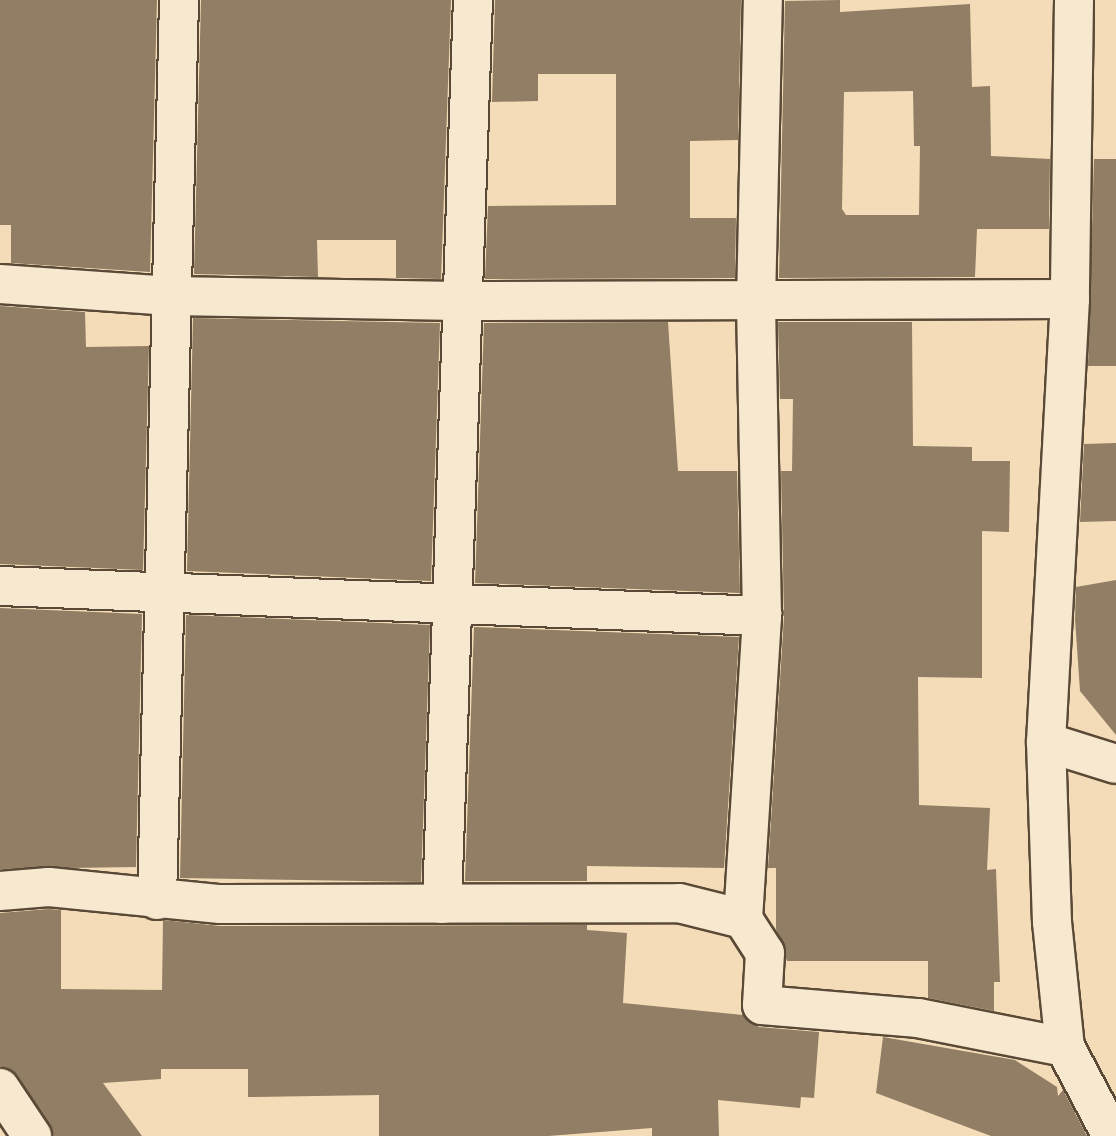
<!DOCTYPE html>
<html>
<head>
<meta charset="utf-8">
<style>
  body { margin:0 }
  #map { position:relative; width:1116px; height:1136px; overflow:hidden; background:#f3dcb7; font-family:"IM FELL Double Pica",serif }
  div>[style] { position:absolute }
  .building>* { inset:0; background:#917e64 }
  .roads { filter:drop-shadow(2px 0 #594936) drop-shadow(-2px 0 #594936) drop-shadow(0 2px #594936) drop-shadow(0 -2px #594936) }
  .street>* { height:38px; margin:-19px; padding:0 19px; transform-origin:19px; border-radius:19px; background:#f7e8d0 }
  span { translate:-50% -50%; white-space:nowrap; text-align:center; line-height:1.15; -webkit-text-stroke:6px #f7e8d0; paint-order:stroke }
</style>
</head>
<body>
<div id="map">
  <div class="building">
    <div style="clip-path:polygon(0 0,157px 0,150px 272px,11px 263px,11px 225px,0 225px)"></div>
    <div style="clip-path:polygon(201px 0,451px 0,441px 279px,396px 278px,396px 240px,317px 240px,318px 277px,194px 274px)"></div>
    <div style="clip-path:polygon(495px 0,741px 0,738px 140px,690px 141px,690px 218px,736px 218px,735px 278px,485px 279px,488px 206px,616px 205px,616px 74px,538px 74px,538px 101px,492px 102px)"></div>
    <div style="clip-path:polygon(evenodd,840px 0,840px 12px,970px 4px,972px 87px,990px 86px,991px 156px,1050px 159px,1049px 229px,977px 229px,975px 277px,779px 278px,785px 1px,840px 0,913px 91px,914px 146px,920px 146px,919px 215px,846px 215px,842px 209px,844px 92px,913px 91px)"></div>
    <div style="clip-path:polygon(1094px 159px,1116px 159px,1116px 366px,1088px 366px)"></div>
    <div style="clip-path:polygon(0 306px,85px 312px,86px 347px,149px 346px,143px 570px,0 564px)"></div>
    <div style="clip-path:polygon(193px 318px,440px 323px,431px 581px,187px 571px)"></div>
    <div style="clip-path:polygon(668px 322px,678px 471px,737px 471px,740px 593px,475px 583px,484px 323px)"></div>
    <div style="clip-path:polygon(778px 322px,912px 322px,913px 446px,972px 447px,972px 461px,1010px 461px,1009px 532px,982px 531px,982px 678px,918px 677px,919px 805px,990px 808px,987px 870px,996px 869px,1000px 982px,994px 982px,994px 1011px,928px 998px,928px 961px,787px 961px,776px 929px,776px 868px,768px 868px,784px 617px,781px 471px,792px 471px,793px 399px,780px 399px)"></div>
    <div style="clip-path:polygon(1116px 443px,1116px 521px,1080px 522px,1084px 444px)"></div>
    <div style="clip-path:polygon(1116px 580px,1116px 735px,1080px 691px,1075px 619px,1076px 587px)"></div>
    <div style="clip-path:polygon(0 608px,142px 614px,136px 867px,0 869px)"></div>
    <div style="clip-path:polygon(186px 615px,430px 625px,421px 882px,180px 878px)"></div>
    <div style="clip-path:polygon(474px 627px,739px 637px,724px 868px,587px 866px,587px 881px,465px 881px)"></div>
    <div style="clip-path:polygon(49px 909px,61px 910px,61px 989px,162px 990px,163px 920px,220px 926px,587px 925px,587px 930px,627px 933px,623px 1003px,743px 1015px,759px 1027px,819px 1032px,814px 1098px,801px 1097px,800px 1108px,718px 1100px,719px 1136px,652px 1136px,652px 1128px,548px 1136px,379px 1136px,379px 1095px,248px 1097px,248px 1069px,161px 1069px,161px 1079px,103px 1083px,142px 1136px,54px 1136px,18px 1076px,0 1066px,0 913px)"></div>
    <div style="clip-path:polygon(883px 1037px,1015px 1060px,1057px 1087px,1058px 1096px,1063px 1090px,1087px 1136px,991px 1136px,876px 1093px)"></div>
  </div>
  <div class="roads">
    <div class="street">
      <div style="left:1074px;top:0;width:299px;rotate:90.8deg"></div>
      <div style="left:1070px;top:299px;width:444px;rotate:93.1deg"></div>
      <div style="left:1046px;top:742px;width:180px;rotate:88.1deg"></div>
      <div style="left:1052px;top:922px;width:126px;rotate:84.1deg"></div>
      <div style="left:1065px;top:1047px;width:101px;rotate:62.2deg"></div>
      <div style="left:0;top:284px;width:171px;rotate:4deg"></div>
      <div style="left:171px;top:296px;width:288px;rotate:1deg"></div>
      <div style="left:459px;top:301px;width:611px;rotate:-0.19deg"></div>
      <div style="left:0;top:586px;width:763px;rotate:2.25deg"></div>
      <div style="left:1046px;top:742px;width:73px;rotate:17.4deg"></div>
      <div style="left:0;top:891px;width:49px;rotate:-4.7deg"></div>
      <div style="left:49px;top:887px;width:172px;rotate:5.7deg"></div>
      <div style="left:220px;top:904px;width:459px;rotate:-0.1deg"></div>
      <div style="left:679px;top:903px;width:66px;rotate:14deg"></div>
      <div style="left:743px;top:919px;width:40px;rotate:57.1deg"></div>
      <div style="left:765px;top:953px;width:52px;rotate:93.3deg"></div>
      <div style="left:762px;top:1005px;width:157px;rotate:4.8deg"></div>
      <div style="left:918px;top:1018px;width:150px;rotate:11.2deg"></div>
      <div style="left:157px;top:900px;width:900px;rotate:-88.6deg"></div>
      <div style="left:442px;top:904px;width:905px;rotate:-88.04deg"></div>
      <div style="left:743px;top:919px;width:304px;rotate:-86.4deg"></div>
      <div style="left:762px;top:616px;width:314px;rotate:-91.1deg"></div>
      <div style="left:756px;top:302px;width:302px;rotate:-88.7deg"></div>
      <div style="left:0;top:1088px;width:58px;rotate:56.3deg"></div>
    </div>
  </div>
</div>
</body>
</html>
